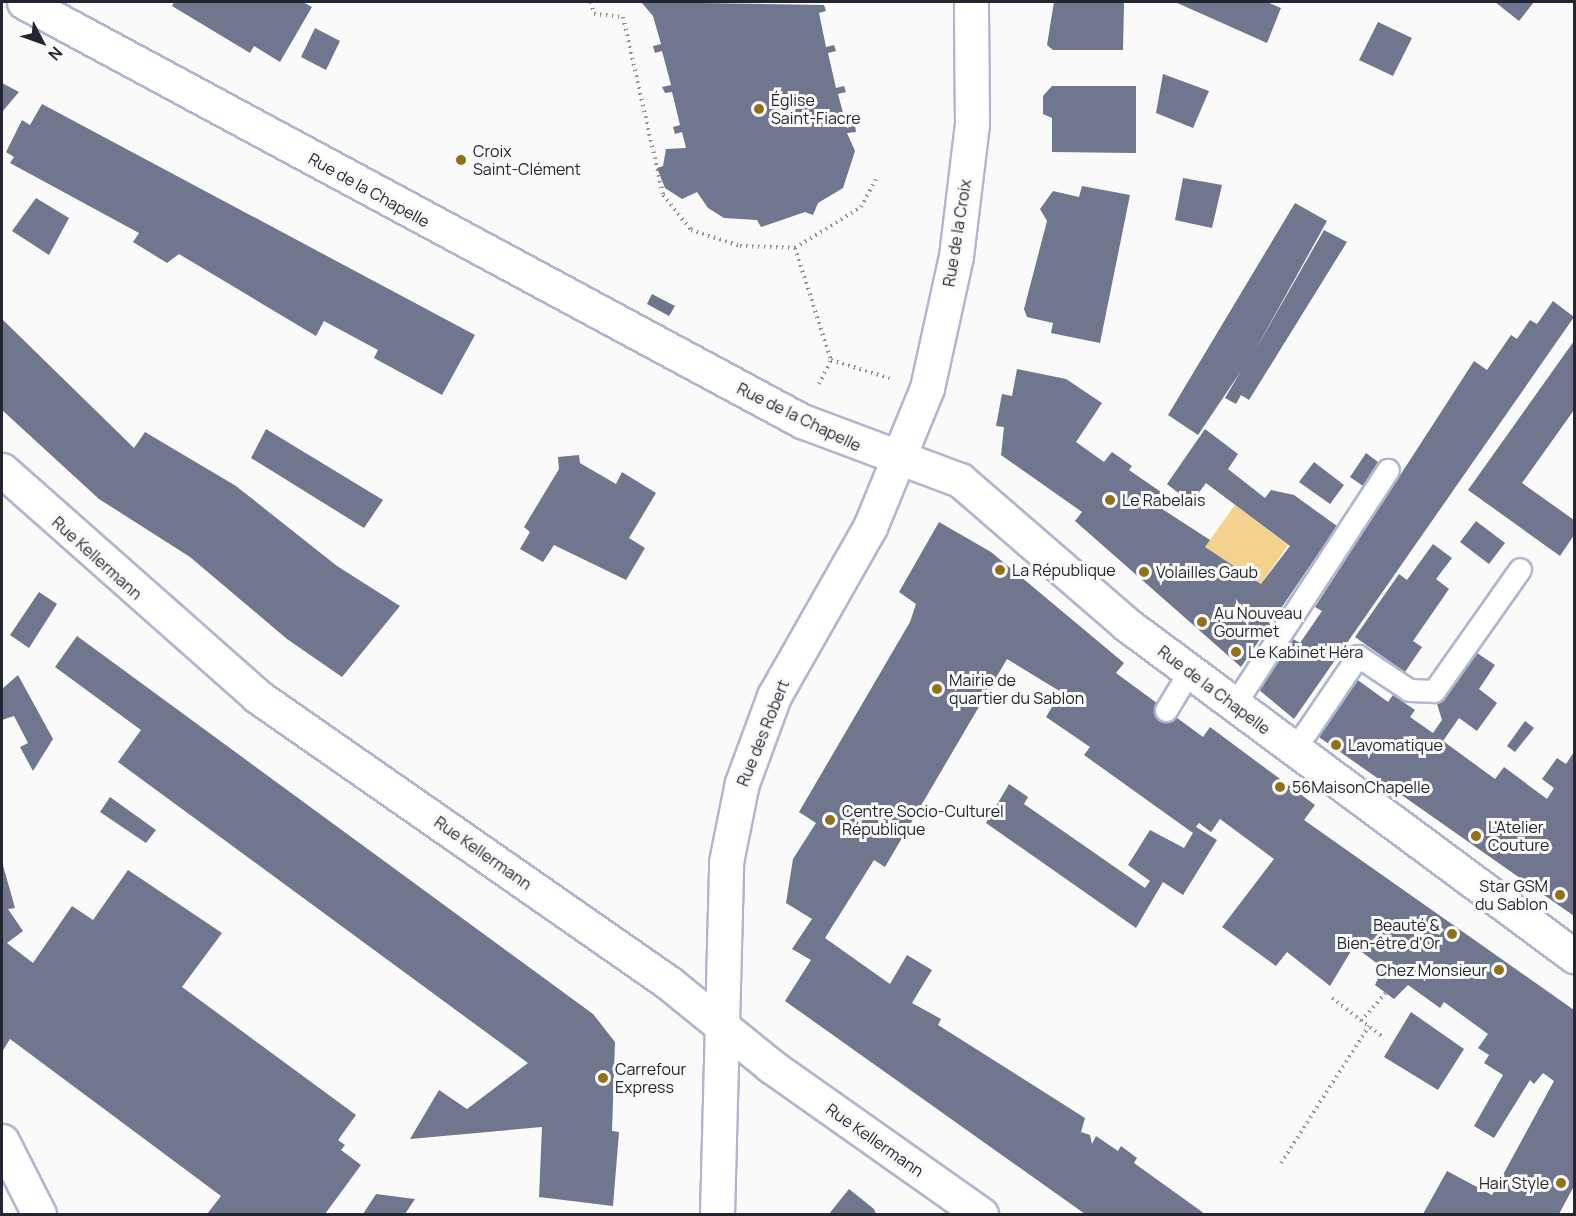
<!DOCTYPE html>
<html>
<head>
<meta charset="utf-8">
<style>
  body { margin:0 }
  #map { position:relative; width:1576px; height:1216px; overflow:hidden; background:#fafafa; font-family:Manrope,sans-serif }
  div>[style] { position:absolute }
  .green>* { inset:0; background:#f2d28d }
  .building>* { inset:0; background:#6f768d }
  .path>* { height:4px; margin-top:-2px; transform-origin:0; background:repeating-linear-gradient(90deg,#8f9095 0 1.5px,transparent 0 6px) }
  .roads { filter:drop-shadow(2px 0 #afb6d0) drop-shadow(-2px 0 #afb6d0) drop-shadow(0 2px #afb6d0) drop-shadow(0 -2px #afb6d0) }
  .lane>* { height:21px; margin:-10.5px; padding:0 10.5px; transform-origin:10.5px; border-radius:10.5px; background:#fff }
  .street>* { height:33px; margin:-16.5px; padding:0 16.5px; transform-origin:16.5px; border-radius:16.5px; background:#fff }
  .secondary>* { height:33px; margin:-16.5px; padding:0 16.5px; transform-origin:16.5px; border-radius:16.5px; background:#fff }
  .dots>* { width:16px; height:16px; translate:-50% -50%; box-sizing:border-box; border:3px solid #fafafa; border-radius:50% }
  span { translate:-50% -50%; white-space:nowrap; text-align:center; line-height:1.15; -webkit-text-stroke:6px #fafafa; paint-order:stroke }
  .poi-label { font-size:16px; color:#232630 }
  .left { translate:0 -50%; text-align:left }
  .right { translate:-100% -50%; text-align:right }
  .street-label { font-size:16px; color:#232630 }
  .frame { position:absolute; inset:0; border:3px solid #232630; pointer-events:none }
  .north { position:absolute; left:12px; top:12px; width:60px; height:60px; -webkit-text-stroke:4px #fafafa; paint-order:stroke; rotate:131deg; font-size:16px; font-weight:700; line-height:24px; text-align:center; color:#232630 }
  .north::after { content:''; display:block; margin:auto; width:21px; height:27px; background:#232630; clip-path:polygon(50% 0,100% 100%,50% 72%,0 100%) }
</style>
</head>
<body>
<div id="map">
  <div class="green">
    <div style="clip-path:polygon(1235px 505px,1288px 545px,1261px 584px,1205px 547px)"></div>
  </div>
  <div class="building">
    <div style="clip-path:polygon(174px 2px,303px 2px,312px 7px,280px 62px,254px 46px,250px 53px,172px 6px)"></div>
    <div style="clip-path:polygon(641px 2px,824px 5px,826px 11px,819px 13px,826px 47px,834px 45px,836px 51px,828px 53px,836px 88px,844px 86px,846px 92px,838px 94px,847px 128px,855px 125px,856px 132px,847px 133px,855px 151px,843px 188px,818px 203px,813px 215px,805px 212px,761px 227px,757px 220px,724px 218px,708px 208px,697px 192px,682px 199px,665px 188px,657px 168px,663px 166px,666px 149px,686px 148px,682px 132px,675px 134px,673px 127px,680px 125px,672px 92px,665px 93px,662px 87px,671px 85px,662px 51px,655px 53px,653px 46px,661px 44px,653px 16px)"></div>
    <div style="clip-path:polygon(1054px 2px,1124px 2px,1123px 50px,1053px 50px,1047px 45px)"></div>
    <div style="clip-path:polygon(1175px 2px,1267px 2px,1281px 8px,1267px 43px)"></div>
    <div style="clip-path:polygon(1495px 2px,1534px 2px,1519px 21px)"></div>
    <div style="clip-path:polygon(1378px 22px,1412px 38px,1393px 76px,1359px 60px)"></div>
    <div style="clip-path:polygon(315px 28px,340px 41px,326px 70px,301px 57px)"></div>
    <div style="clip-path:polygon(1163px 74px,1209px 91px,1193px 128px,1156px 113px)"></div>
    <div style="clip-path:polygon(2px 83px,19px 92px,2px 112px)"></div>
    <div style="clip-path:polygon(1052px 86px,1136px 86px,1136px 153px,1052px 152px,1052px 118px,1043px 114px,1043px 96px)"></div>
    <div style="clip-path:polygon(42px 104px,475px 335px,442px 395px,374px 358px,378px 350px,324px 321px,316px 336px,179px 254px,167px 263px,133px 242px,139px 233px,10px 163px,14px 157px,6px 152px,22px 120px,30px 125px)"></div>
    <div style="clip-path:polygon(1183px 178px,1222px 185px,1212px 228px,1175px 220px)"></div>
    <div style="clip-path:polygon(1082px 186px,1130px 195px,1100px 343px,1051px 333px,1053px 323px,1027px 317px,1024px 309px,1047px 221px,1040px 209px,1053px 191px,1079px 197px)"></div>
    <div style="clip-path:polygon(36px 198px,69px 218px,49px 255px,12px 231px)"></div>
    <div style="clip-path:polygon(1295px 203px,1327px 221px,1253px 354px,1324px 230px,1347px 242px,1249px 400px,1241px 395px,1236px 404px,1225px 398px,1241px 371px,1198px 435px,1168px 415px)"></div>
    <div style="clip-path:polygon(652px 294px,675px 306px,669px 316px,647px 304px)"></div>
    <div style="clip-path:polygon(1553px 301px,1574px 317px,1294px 719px,1258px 689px,1293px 639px,1300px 643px,1322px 611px,1315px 607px,1474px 361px,1487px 370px,1511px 335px,1517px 339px,1530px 320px,1537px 324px)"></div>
    <div style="clip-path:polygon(2px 319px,134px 448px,145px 432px,236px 486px,337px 566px,400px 606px,342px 677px,287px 639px,190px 557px,99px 499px,2px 410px)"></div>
    <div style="clip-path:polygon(1574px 341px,1574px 410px,1522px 483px,1574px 520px,1574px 535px,1560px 556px,1468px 490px)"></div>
    <div style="clip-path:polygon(1017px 369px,1066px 379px,1102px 403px,1076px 442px,1104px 462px,1112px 452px,1132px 466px,1129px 470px,1161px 492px,1153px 503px,1210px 540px,1205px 547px,1261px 584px,1290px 546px,1206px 483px,1191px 503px,1167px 484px,1205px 429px,1238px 454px,1228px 469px,1265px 498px,1271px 490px,1294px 495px,1337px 526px,1241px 667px,1075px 521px,1082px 512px,1001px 455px,1004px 427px,996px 426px,1002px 394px,1012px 396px)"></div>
    <div style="clip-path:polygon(266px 429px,383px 500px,364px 528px,251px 458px)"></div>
    <div style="clip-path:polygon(1366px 453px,1378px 462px,1363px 486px,1350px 477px)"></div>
    <div style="clip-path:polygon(579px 455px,580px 463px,616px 484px,622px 472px,656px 493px,629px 538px,645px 548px,626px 580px,554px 545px,543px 562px,520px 549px,530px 532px,524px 527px,559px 469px,558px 457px)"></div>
    <div style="clip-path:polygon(1314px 462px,1344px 485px,1330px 504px,1299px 482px)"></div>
    <div style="clip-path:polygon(1476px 521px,1505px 543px,1489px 564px,1460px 542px)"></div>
    <div style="clip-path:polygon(939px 522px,991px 552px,1124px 663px,1116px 673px,1203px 737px,1210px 727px,1315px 805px,1304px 820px,1574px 1010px,1574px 1186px,1559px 1214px,1423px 1214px,1447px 1171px,1492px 1195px,1554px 1081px,1543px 1073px,1534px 1084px,1530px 1080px,1494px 1138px,1474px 1126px,1503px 1075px,1484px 1063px,1489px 1055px,1478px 1048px,1488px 1034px,1444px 1002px,1440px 1008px,1408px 985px,1394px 999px,1375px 985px,1383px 968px,1354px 946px,1330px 986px,1287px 952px,1276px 966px,1222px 927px,1274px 859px,1220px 819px,1211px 832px,1199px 823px,1196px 827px,1217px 840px,1183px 895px,1163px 882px,1136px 928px,986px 823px,1009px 784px,1028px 797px,1024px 804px,1145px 888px,1150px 881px,1128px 865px,1150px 830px,1184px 848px,1193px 833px,1084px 755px,1090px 747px,1046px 717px,1061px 692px,1007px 659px,885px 867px,874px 860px,825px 938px,890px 984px,907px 955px,932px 970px,912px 1003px,941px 1019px,938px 1025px,1085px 1118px,1081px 1132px,1090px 1135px,1092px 1144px,1096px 1136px,1118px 1151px,1121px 1146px,1137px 1158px,1134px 1163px,1205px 1214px,1085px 1214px,785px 1001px,811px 960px,792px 949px,812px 919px,786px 903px,793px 859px,816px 823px,799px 812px,910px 622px,916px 604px,899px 592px)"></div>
    <div style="clip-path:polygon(1433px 544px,1452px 558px,1436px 579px,1449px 589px,1413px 641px,1422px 647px,1405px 672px,1355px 637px,1399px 574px,1407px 580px)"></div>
    <div style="clip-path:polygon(39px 592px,57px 604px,29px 648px,10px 635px)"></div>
    <div style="clip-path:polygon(77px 636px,593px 1014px,615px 1042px,612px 1131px,619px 1132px,613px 1206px,539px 1197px,542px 1127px,410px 1139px,439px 1090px,467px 1109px,528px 1063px,118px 762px,141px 730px,55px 667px)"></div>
    <div style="clip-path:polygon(1474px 651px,1495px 665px,1479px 689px,1497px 703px,1477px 731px,1459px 718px,1443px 741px,1495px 779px,1504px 767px,1547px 799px,1554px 788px,1542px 779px,1557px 758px,1566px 764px,1574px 752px,1574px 916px,1316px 735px,1355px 678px,1388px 702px,1393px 695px,1415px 710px,1410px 717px,1433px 733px,1442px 720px,1437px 704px)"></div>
    <div style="clip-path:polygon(18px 675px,53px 739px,33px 771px,20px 747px,28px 743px,14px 716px,2px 720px,2px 689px)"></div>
    <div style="clip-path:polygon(1525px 721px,1534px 728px,1515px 752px,1507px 746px)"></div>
    <div style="clip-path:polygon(110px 797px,156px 830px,146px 843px,100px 812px)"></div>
    <div style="clip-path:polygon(2px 862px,15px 908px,8px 909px,23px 931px,7px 943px,33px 963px,72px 906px,93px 920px,128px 870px,222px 933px,182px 987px,356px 1115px,338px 1140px,345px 1145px,341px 1150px,361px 1165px,325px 1214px,207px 1214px,221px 1196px,10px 1039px,2px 1052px)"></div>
    <div style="clip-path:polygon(1411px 1012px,1464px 1049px,1438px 1090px,1384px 1057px)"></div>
    <div style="clip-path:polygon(849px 1189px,874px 1209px,876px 1214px,829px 1214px)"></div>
    <div style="clip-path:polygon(376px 1194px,415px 1199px,405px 1214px,363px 1214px)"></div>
  </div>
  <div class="path">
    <div style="left:591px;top:2px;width:12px;rotate:76deg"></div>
    <div style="left:594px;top:14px;width:29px;rotate:6deg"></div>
    <div style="left:623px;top:17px;width:182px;rotate:77.3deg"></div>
    <div style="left:663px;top:195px;width:45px;rotate:51.3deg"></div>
    <div style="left:691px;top:230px;width:52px;rotate:18.1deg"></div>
    <div style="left:740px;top:246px;width:55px;rotate:2.1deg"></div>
    <div style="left:795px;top:248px;width:78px;rotate:-31.8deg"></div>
    <div style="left:861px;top:207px;width:34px;rotate:-62deg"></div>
    <div style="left:795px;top:248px;width:118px;rotate:72.2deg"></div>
    <div style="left:819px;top:384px;width:27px;rotate:-63deg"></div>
    <div style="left:831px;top:360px;width:61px;rotate:17.2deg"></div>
    <div style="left:1332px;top:998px;width:66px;rotate:37.6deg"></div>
    <div style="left:1361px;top:1021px;width:37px;rotate:-49deg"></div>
    <div style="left:1281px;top:1163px;width:163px;rotate:-57.3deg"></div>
  </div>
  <div class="roads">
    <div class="lane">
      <div style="left:1234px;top:705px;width:281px;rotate:-56.8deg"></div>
      <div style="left:1166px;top:710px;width:44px;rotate:-58.8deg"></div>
      <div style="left:1294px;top:750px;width:114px;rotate:-55.8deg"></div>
      <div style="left:1358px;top:656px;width:61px;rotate:33.7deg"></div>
      <div style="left:1409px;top:690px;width:25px;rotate:2deg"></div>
      <div style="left:1434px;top:691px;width:149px;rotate:-54.8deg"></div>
    </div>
    <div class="street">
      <div style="left:24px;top:2px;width:884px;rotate:28.31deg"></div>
      <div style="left:802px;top:421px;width:169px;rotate:20.5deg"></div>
      <div style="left:960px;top:480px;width:220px;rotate:40.9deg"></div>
      <div style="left:1126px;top:624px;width:558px;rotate:36.54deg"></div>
      <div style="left:2px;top:470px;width:341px;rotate:41.5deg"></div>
      <div style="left:257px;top:696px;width:502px;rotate:34.86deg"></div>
      <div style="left:669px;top:983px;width:132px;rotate:39.1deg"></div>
      <div style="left:771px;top:1066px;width:257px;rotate:35.2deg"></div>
      <div style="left:2px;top:1141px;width:82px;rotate:63.1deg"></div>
    </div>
    <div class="secondary">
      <div style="left:717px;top:1214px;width:352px;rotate:-88.5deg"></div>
      <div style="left:726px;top:862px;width:81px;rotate:-78.6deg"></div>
      <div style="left:742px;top:783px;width:93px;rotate:-69.8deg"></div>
      <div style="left:774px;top:696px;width:194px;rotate:-60.4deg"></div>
      <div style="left:870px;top:527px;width:150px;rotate:-67.7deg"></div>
      <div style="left:927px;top:388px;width:135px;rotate:-77.6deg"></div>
      <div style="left:956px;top:256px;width:133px;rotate:-83.1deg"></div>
      <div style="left:972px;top:124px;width:122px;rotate:-90.5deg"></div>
    </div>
  </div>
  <div class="dots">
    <div style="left:759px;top:109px;background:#927017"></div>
    <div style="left:461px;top:160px;background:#927017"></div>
    <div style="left:1110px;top:500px;background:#927017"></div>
    <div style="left:1000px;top:570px;background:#927017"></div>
    <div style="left:1144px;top:572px;background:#927017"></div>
    <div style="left:1202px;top:622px;background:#927017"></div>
    <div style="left:1236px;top:652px;background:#927017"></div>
    <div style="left:937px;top:689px;background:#927017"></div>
    <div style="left:1336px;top:745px;background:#927017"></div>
    <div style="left:1280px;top:787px;background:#927017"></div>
    <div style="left:830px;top:820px;background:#927017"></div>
    <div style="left:1476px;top:836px;background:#927017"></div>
    <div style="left:1560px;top:895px;background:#927017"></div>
    <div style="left:1452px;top:934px;background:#927017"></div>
    <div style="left:1499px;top:970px;background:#927017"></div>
    <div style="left:603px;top:1078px;background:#927017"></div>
    <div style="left:1561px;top:1183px;background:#927017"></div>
  </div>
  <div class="poi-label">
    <span class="left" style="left:771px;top:109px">Église<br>Saint-Fiacre</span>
    <span class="left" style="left:473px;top:160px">Croix<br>Saint-Clément</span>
    <span class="left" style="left:1122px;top:500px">Le Rabelais</span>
    <span class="left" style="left:1012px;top:570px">La République</span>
    <span class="left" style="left:1156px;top:572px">Volailles Gaub</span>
    <span class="left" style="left:1214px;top:622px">Au Nouveau<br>Gourmet</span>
    <span class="left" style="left:1248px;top:652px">Le Kabinet Héra</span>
    <span class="left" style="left:949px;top:689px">Mairie de<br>quartier du Sablon</span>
    <span class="left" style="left:1348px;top:745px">Lavomatique</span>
    <span class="left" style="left:1292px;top:787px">56MaisonChapelle</span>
    <span class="left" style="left:842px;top:820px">Centre Socio-Culturel<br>République</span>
    <span class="left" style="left:1488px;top:836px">L'Atelier<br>Couture</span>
    <span class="right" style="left:1548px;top:895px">Star GSM<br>du Sablon</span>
    <span class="right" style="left:1440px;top:934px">Beauté &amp;<br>Bien-être d'Or</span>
    <span class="right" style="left:1487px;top:970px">Chez Monsieur</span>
    <span class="left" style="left:615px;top:1078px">Carrefour<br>Express</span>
    <span class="right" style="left:1549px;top:1183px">Hair Style</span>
  </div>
  <div class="street-label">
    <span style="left:369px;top:190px;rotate:29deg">Rue de la Chapelle</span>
    <span style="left:957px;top:233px;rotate:-81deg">Rue de la Croix</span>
    <span style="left:799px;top:417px;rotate:26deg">Rue de la Chapelle</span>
    <span style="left:97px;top:558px;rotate:42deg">Rue Kellermann</span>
    <span style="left:1214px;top:690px;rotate:37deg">Rue de la Chapelle</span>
    <span style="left:763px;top:733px;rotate:-68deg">Rue des Robert</span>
    <span style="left:483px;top:853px;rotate:35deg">Rue Kellermann</span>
    <span style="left:875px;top:1140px;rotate:35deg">Rue Kellermann</span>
  </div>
  <div class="frame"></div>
  <div class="north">N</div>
</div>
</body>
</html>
